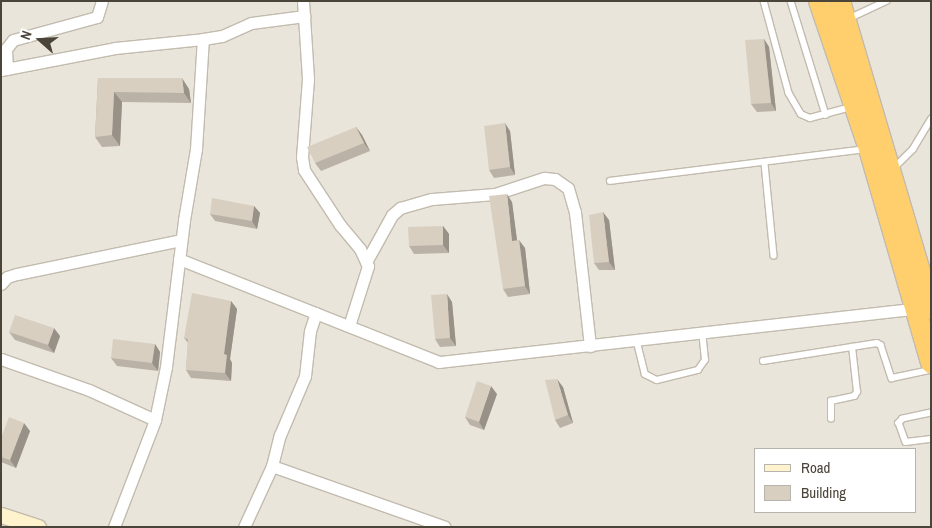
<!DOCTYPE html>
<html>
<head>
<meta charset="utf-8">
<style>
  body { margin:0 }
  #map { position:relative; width:932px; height:528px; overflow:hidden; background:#f6f3ec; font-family:"Archivo Narrow",sans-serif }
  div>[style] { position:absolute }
  .residential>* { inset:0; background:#eae5da }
  .roads { filter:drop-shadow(1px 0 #c2bbae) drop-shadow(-1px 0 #c2bbae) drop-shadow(0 1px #c2bbae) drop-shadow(0 -1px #c2bbae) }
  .lane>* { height:5.5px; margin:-2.75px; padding:0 2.75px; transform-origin:2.75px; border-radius:2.75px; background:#fff }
  .street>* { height:11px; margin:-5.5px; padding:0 5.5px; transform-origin:5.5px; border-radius:5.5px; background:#fff }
  .secondary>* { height:15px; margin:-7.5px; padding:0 7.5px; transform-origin:7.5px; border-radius:7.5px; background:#fff3cd }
  .highway>* { height:20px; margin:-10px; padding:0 10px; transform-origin:10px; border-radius:10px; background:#ffcf6e }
  .wall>* { inset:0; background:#bab2a6 }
  .shaded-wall>* { inset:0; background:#979187 }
  .building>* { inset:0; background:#d8cfc1 }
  span { translate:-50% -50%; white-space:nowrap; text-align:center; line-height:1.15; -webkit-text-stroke:4px #fff; paint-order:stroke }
  .frame { position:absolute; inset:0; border:2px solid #4b4439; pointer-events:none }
  .legend { position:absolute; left:754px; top:448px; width:162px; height:65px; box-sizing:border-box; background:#fff; border:1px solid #b7b4b0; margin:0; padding:6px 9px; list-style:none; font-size:15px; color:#4b4439 }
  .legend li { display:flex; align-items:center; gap:10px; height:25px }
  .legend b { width:25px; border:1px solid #b7b4b0 }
  .north { position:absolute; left:15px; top:15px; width:50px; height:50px; -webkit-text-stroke:4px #fff; paint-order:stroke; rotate:289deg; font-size:14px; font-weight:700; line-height:20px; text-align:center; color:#4b4439 }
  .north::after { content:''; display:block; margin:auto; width:18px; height:22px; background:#4b4439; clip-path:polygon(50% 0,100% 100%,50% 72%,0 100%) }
</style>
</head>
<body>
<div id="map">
  <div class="residential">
    <div style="clip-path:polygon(evenodd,1px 1px,931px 1px,931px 527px,1px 527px,1px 1px,756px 449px,916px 449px,916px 512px,756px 512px,756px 449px)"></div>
  </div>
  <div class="roads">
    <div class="lane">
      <div style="left:764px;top:1px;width:95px;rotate:74.8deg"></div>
      <div style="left:789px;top:93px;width:24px;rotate:60deg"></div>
      <div style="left:801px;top:114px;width:10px;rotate:24deg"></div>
      <div style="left:810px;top:118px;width:42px;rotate:-15deg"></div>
      <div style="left:791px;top:1px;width:119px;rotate:72.9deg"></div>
      <div style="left:850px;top:18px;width:40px;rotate:-25deg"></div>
      <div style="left:765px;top:164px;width:92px;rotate:84.4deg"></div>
      <div style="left:893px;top:169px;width:28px;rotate:-45deg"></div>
      <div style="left:913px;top:149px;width:35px;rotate:-59deg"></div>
      <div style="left:610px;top:181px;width:259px;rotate:-7.1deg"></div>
      <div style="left:637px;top:341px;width:34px;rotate:76deg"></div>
      <div style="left:645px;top:374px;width:13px;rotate:27deg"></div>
      <div style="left:657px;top:380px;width:42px;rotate:-13.7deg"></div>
      <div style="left:698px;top:370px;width:12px;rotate:-55deg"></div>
      <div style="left:705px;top:360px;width:27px;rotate:-96deg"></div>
      <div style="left:763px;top:361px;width:115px;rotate:-9deg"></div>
      <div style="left:877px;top:343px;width:4px;rotate:27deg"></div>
      <div style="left:881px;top:345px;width:35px;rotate:72deg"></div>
      <div style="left:892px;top:378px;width:40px;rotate:-12deg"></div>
      <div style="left:931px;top:413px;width:29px;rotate:168deg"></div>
      <div style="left:903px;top:419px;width:6px;rotate:135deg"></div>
      <div style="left:899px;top:423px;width:20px;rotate:70deg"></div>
      <div style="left:906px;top:442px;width:25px;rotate:-7deg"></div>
      <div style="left:831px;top:419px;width:18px;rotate:-90deg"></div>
      <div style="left:831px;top:401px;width:24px;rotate:-12deg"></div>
      <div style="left:854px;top:396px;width:5px;rotate:-53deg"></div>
      <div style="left:857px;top:392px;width:45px;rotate:-96.3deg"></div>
    </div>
    <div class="street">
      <div style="left:303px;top:1px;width:78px;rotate:86.3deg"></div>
      <div style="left:308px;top:79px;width:78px;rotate:94.4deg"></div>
      <div style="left:302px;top:157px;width:13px;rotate:81deg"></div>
      <div style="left:304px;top:170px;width:66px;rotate:56.8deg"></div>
      <div style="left:340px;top:225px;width:31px;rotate:50deg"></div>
      <div style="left:360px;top:249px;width:19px;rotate:65deg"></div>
      <div style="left:368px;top:266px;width:63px;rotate:107.6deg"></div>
      <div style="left:7px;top:69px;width:20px;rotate:-93deg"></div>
      <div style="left:6px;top:49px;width:11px;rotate:-52deg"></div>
      <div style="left:13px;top:40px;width:87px;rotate:-15.3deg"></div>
      <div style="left:97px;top:17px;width:17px;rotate:-73deg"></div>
      <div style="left:1px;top:70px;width:116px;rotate:-10.9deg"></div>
      <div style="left:115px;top:48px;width:88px;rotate:-5.8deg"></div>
      <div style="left:203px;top:39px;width:19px;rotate:-9deg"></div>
      <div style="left:222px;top:36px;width:32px;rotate:-24deg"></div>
      <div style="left:251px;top:23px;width:54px;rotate:-7.4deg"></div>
      <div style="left:179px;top:259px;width:280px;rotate:21.6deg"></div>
      <div style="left:439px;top:362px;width:479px;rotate:-6.4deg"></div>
      <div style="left:366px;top:262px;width:54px;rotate:-61deg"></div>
      <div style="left:392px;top:215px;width:11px;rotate:-41deg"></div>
      <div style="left:400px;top:208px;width:33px;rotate:-16deg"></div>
      <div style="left:432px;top:199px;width:63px;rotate:-4.5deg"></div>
      <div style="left:495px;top:194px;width:52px;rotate:-18.1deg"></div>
      <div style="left:544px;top:178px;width:11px;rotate:5deg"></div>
      <div style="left:555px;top:179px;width:16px;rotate:35deg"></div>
      <div style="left:568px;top:188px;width:25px;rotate:74deg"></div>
      <div style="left:575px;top:212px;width:135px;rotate:83.6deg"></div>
      <div style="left:1px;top:284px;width:9px;rotate:-49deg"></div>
      <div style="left:7px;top:277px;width:10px;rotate:-17deg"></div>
      <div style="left:17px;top:274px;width:167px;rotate:-11.7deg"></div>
      <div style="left:1px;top:359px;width:93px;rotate:19.4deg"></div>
      <div style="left:89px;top:390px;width:72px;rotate:24.4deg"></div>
      <div style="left:272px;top:466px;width:183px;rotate:19.4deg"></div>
      <div style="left:114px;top:527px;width:115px;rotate:-69deg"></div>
      <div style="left:155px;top:420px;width:54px;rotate:-78.3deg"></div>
      <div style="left:166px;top:367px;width:148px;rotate:-83deg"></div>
      <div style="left:184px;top:220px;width:72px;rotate:-80.4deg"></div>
      <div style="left:196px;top:149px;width:110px;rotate:-86.4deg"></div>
      <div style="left:244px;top:527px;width:67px;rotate:-65.3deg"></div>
      <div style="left:272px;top:466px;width:32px;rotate:-76deg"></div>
      <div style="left:280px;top:435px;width:64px;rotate:-67deg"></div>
      <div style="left:305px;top:376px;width:45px;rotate:-83.7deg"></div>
      <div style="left:310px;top:331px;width:19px;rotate:-72deg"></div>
    </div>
    <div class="secondary">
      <div style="left:1px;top:515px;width:39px;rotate:18deg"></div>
    </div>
    <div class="highway">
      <div style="left:819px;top:1px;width:156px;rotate:71.3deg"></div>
      <div style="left:869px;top:149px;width:223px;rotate:73.8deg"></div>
      <div style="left:840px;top:1px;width:321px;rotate:73.5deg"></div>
    </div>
  </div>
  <div class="wall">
    <div style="clip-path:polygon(764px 39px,769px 47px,776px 111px,757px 112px,751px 104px)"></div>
    <div style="clip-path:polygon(98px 78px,189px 89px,191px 103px,122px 102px,120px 146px,102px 147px,95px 137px)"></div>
    <div style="clip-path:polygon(356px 127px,362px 135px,370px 151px,321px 171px,315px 163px)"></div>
    <div style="clip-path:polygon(510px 131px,515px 175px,494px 178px,489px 170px)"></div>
    <div style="clip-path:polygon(512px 202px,517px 240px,525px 248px,530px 294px,508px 297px,503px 289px)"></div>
    <div style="clip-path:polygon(254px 206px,260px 213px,257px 229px,215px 221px,210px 214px)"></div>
    <div style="clip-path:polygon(609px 220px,615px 270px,599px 270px,594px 263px)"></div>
    <div style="clip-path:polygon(443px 226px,449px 234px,449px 253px,414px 254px,409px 246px)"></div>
    <div style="clip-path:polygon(231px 301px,237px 309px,230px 359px,232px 363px,231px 381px,191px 378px,186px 370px,188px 343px,184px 338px)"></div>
    <div style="clip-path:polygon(452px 302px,456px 346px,440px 347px,435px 339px)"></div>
    <div style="clip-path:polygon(9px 332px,60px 336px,54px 353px,15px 340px)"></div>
    <div style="clip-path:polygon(155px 344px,160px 352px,158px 371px,117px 366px,111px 358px)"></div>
    <div style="clip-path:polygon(563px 387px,573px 423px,560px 428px,555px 420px)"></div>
    <div style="clip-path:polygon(497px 394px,484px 430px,470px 425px,465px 417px)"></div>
    <div style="clip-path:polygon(30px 431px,16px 468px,1px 462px,1px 438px)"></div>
  </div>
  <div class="shaded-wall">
    <div style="clip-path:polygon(764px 39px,769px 47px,776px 111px,771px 103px)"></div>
    <div style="clip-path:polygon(182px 78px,189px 89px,191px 103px,184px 93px)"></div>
    <div style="clip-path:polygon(114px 92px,122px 102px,120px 146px,112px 135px)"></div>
    <div style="clip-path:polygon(505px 123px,510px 131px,515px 175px,510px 167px)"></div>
    <div style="clip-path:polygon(356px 127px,362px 135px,370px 151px,364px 143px)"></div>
    <div style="clip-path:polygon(507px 194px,512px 202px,518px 248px,512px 241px)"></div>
    <div style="clip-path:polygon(254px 206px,260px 213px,257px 229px,252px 221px)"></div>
    <div style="clip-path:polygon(603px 212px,609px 220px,615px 270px,609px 262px)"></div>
    <div style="clip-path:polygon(443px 226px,449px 234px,449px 253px,443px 245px)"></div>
    <div style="clip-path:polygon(519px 240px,525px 248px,530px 294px,525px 286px)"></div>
    <div style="clip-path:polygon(447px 294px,452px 302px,456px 346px,450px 338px)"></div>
    <div style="clip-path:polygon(231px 301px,237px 309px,230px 359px,232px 363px,231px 381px,225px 373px,224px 354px)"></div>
    <div style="clip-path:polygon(54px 328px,60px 336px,54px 353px,48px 345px)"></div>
    <div style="clip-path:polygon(155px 344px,160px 352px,158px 371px,152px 363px)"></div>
    <div style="clip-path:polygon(557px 379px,563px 387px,573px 423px,568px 415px)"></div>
    <div style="clip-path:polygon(491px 386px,497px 394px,484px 430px,479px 422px)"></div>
    <div style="clip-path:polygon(24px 423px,30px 431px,16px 468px,10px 460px)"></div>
  </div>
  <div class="building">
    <div style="clip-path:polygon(764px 39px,771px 103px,751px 104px,745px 40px)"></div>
    <div style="clip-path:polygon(98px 78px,182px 78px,184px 93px,114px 92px,112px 135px,95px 137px)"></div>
    <div style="clip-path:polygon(505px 123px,510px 167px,489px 170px,484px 126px)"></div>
    <div style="clip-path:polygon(356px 127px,364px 143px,315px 163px,307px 147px)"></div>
    <div style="clip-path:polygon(507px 194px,512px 241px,519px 240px,525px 286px,503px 289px,489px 196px)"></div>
    <div style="clip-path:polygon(212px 198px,254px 206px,252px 221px,210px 214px)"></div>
    <div style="clip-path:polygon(603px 212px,609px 262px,594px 263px,589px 215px)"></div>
    <div style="clip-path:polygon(443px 226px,443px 245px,409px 246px,408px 227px)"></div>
    <div style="clip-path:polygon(192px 293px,231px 301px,224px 354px,227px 355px,225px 373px,186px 370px,188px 339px,184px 338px)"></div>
    <div style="clip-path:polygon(447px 294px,450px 338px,435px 339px,431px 295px)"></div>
    <div style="clip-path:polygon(15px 315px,54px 328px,48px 345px,9px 332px)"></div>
    <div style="clip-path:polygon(113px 339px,155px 344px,152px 363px,111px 358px)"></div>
    <div style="clip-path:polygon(557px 379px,568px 415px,555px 420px,545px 380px)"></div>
    <div style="clip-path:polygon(477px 381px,491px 386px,479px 422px,465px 417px)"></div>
    <div style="clip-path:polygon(9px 417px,24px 423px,10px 460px,1px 457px,1px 438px)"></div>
  </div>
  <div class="frame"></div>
  <ul class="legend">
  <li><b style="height:6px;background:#fff3cd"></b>Road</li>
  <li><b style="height:14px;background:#d8cfc1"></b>Building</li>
  </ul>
  <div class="north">N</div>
</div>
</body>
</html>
